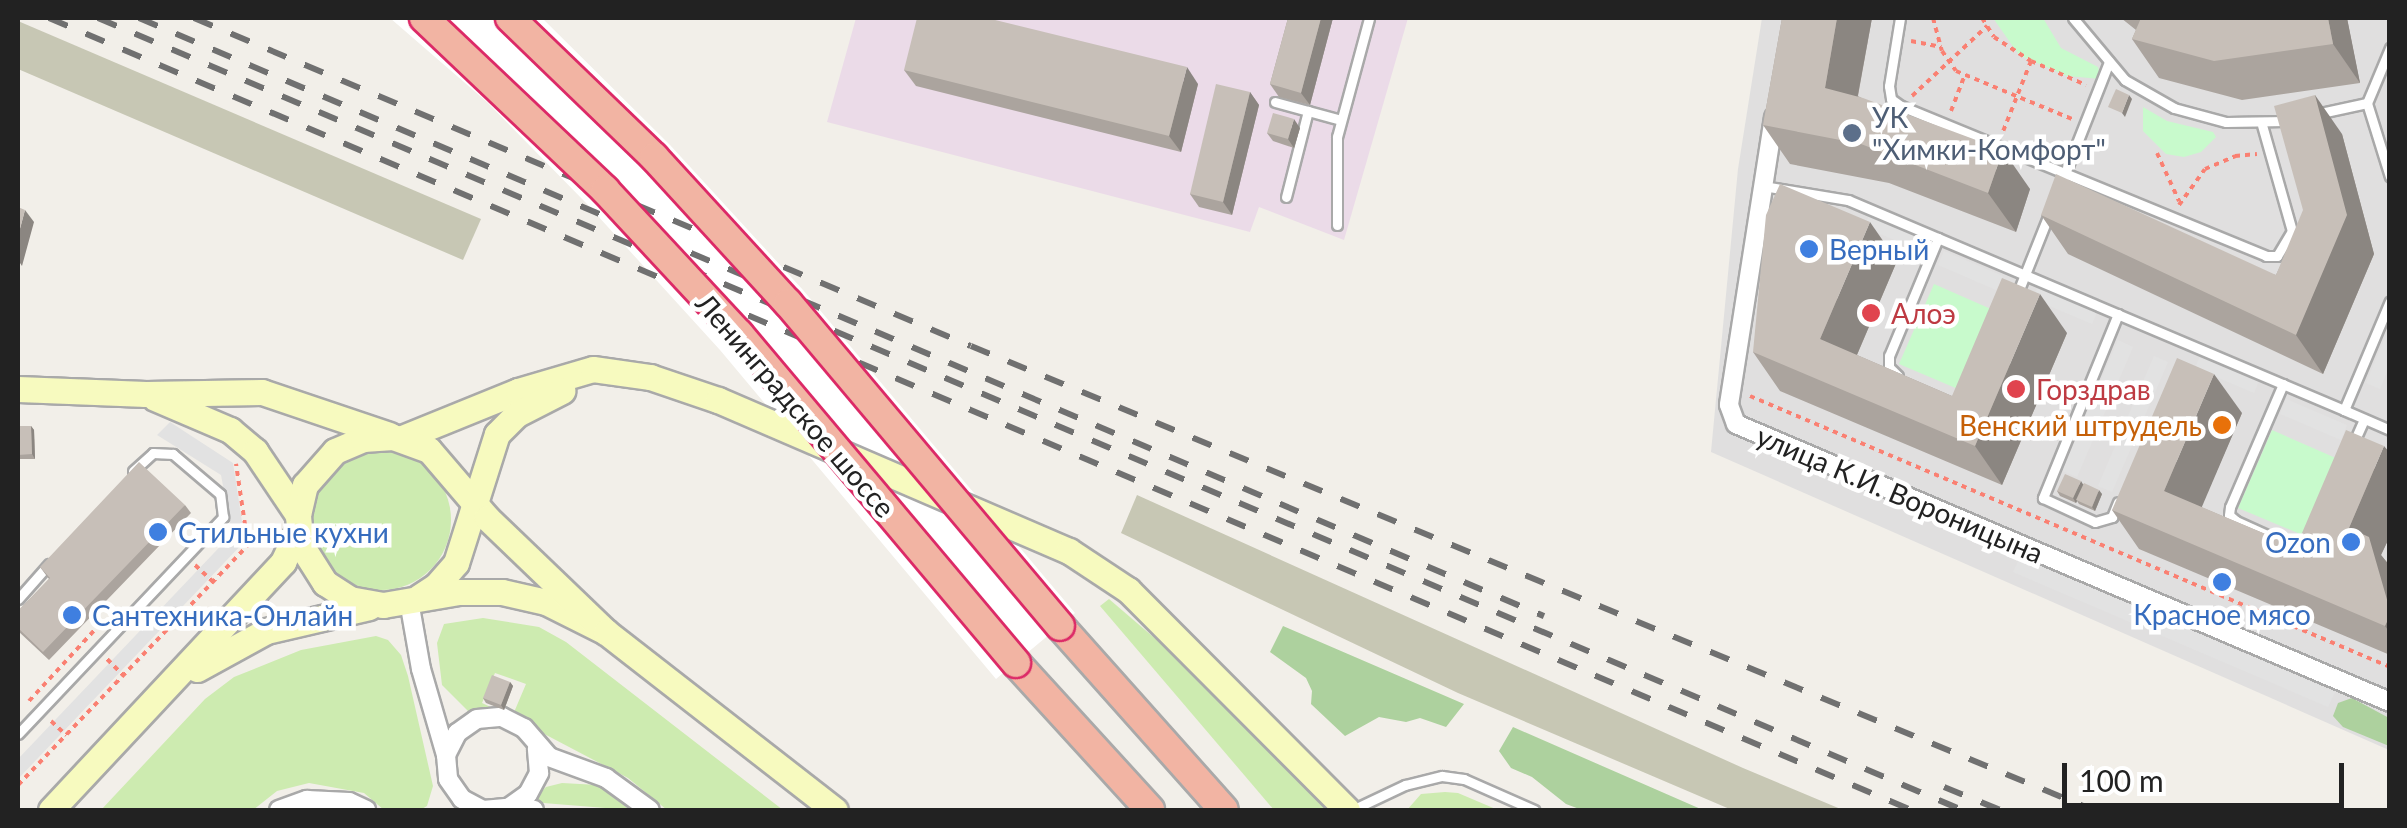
<!DOCTYPE html>
<html>
<head>
<meta charset="utf-8">
<style>
  body { margin:0 }
  #map { position:relative; width:2407px; height:828px; overflow:hidden; background:#f2efe9; font-family:Lato,sans-serif }
  div>[style] { position:absolute }
  .residential>* { inset:0; background:#e0dfdf }
  .industrial>* { inset:0; background:#ebdbe8 }
  .construction>* { inset:0; background:#c7c7b4 }
  .grass>* { inset:0; background:#cdebb0 }
  .round { border-radius:50% }
  .forest>* { inset:0; background:#add19e }
  .park>* { inset:0; background:#c8facc }
  .parking>* { inset:0; background:#e2e2e2 }
  .pier>* { inset:0; background:#fff }
  .path>* { height:4px; margin-top:-2px; transform-origin:0; background:repeating-linear-gradient(90deg,#fa8072 0 5px,transparent 0 10px) }
  .roads { filter:drop-shadow(2px 0 #a9a9a9) drop-shadow(-2px 0 #a9a9a9) drop-shadow(0 2px #a9a9a9) drop-shadow(0 -2px #a9a9a9) }
  .service>* { height:9px; margin:-4.5px; padding:0 4.5px; transform-origin:4.5px; border-radius:4.5px; background:#fff }
  .minor>* { height:18px; margin:-9px; padding:0 9px; transform-origin:9px; border-radius:9px; background:#fff }
  .secondary>* { height:25px; margin:-12.5px; padding:0 12.5px; transform-origin:12.5px; border-radius:12.5px; background:#f7fabf }
  .trunk>* { height:28px; margin:-14px; padding:0 14px; transform-origin:14px; border-radius:14px; background:#f2b4a3 }
  .rail>* { height:6px; margin-top:-3px; transform-origin:0; background:repeating-linear-gradient(90deg,#707070 0 20px,transparent 0 40px) }
  .bridges { filter:drop-shadow(2px 0 #dc2a67) drop-shadow(-2px 0 #dc2a67) drop-shadow(0 2px #dc2a67) drop-shadow(0 -2px #dc2a67) }
  .trunk-bridge>* { height:28px; margin:-14px; padding:0 14px; transform-origin:14px; border-radius:14px; background:#f2b4a3 }
  .wall>* { inset:0; background:#aba49e }
  .shaded-wall>* { inset:0; background:#8b8681 }
  .building>* { inset:0; background:#c7bfb8 }
  .dots>* { width:28px; height:28px; translate:-50% -50%; box-sizing:border-box; border:5px solid #fff; border-radius:50% }
  span { translate:-50% -50%; white-space:nowrap; text-align:center; line-height:1.15; -webkit-text-stroke:9px #fff; paint-order:stroke }
  .service-label { font-size:28px; color:#4e5e75 }
  .left { translate:0 -50%; text-align:left }
  .shop-label { font-size:28px; color:#366cbe }
  .right { translate:-100% -50%; text-align:right }
  .health-label { font-size:28px; color:#be3a42 }
  .street-label { font-size:28px; color:#222 }
  .food-label { font-size:28px; color:#c56008 }
  .frame { position:absolute; inset:0; border:20px solid #222; pointer-events:none }
  .scale { position:absolute; left:2062px; top:763px; width:282px; height:45px; box-sizing:border-box; border:5px solid #222; border-top:0; padding-left:12px; font-size:30px; line-height:35px; white-space:nowrap; color:#222; -webkit-text-stroke:8px #fff; paint-order:stroke }
</style>
</head>
<body>
<div id="map">
  <div class="residential">
    <div style="clip-path:polygon(1762px 18px,2389px 18px,2389px 750px,1711px 452px,1738px 169px)"></div>
  </div>
  <div class="industrial">
    <div style="clip-path:polygon(856px 18px,1408px 18px,1344px 240px,1259px 207px,1250px 232px,827px 122px)"></div>
  </div>
  <div class="construction">
    <div style="clip-path:polygon(18px 21px,481px 219px,463px 260px,18px 69px)"></div>
    <div style="clip-path:polygon(1137px 495px,1743px 768px,1843px 810px,1732px 810px,1458px 693px,1121px 533px)"></div>
  </div>
  <div class="grass">
    <div class="round" style="left:311px;top:450px;width:140px;height:140px"></div>
    <div style="clip-path:polygon(1109px 599px,1193px 671px,1329px 810px,1274px 810px,1100px 606px)"></div>
    <div style="clip-path:polygon(483px 618px,539px 627px,566px 642px,783px 810px,667px 810px,628px 778px,512px 717px,526px 684px,495px 673px,482px 703px,499px 711px,469px 712px,442px 685px,437px 643px,444px 624px)"></div>
    <div style="clip-path:polygon(376px 636px,388px 640px,401px 655px,408px 676px,433px 786px,427px 806px,420px 810px,384px 810px,364px 793px,309px 783px,277px 791px,253px 810px,101px 810px,205px 699px,234px 677px,301px 650px)"></div>
    <div style="clip-path:polygon(562px 783px,598px 785px,630px 810px,531px 802px,546px 787px)"></div>
    <div style="clip-path:polygon(1445px 792px,1458px 793px,1498px 810px,1407px 810px,1421px 794px)"></div>
  </div>
  <div class="forest">
    <div style="clip-path:polygon(1283px 626px,1464px 704px,1446px 727px,1420px 718px,1406px 722px,1379px 717px,1345px 736px,1311px 704px,1312px 691px,1306px 678px,1270px 652px)"></div>
    <div style="clip-path:polygon(2352px 698px,2389px 718px,2389px 746px,2343px 727px,2333px 716px,2338px 703px)"></div>
    <div style="clip-path:polygon(1513px 727px,1703px 810px,1582px 810px,1566px 804px,1532px 777px,1511px 768px,1499px 751px)"></div>
  </div>
  <div class="park">
    <div style="clip-path:polygon(1993px 18px,2043px 18px,2061px 48px,2098px 67px,2101px 79px,2067px 76px,2019px 55px)"></div>
    <div style="clip-path:polygon(2143px 107px,2167px 121px,2213px 132px,2216px 137px,2201px 152px,2184px 157px,2166px 154px,2143px 131px)"></div>
    <div style="clip-path:polygon(1934px 284px,2000px 313px,1965px 392px,1899px 364px)"></div>
    <div style="clip-path:polygon(2272px 430px,2338px 459px,2305px 536px,2238px 508px)"></div>
  </div>
  <div class="parking">
    <div style="clip-path:polygon(1870px 213px,1926px 237px,1920px 251px,1864px 227px)"></div>
    <div style="clip-path:polygon(1944px 251px,2003px 276px,1996px 290px,1938px 265px)"></div>
    <div style="clip-path:polygon(2039px 284px,2098px 310px,2092px 324px,2033px 299px)"></div>
    <div style="clip-path:polygon(2389px 328px,2389px 367px,2380px 389px,2366px 383px)"></div>
    <div style="clip-path:polygon(2118px 340px,2133px 347px,2077px 477px,2062px 471px)"></div>
    <div style="clip-path:polygon(2201px 354px,2260px 378px,2254px 393px,2195px 368px)"></div>
    <div style="clip-path:polygon(2154px 356px,2168px 362px,2112px 492px,2098px 486px)"></div>
    <div style="clip-path:polygon(2286px 399px,2347px 425px,2341px 440px,2280px 414px)"></div>
    <div style="clip-path:polygon(170px 422px,233px 463px,245px 541px,18px 779px,18px 759px,232px 534px,221px 475px,157px 435px)"></div>
    <div style="clip-path:polygon(2020px 557px,2335px 692px,2328px 707px,2013px 572px)"></div>
  </div>
  <div class="pier">
    <div style="clip-path:polygon(390px 18px,542px 18px,670px 145px,803px 290px,1075px 613px,996px 679px,720px 350px,587px 204px,487px 102px)"></div>
  </div>
  <div class="path">
    <div style="left:1933px;top:18px;width:34px;rotate:75deg"></div>
    <div style="left:1942px;top:51px;width:24px;rotate:55deg"></div>
    <div style="left:1956px;top:71px;width:126px;rotate:22.5deg"></div>
    <div style="left:1982px;top:18px;width:22px;rotate:58deg"></div>
    <div style="left:1994px;top:37px;width:44px;rotate:33deg"></div>
    <div style="left:2031px;top:61px;width:79px;rotate:111.7deg"></div>
    <div style="left:1911px;top:41px;width:31px;rotate:11deg"></div>
    <div style="left:2031px;top:61px;width:60px;rotate:23.6deg"></div>
    <div style="left:1912px;top:96px;width:103px;rotate:-43deg"></div>
    <div style="left:1951px;top:111px;width:39px;rotate:-69deg"></div>
    <div style="left:2157px;top:153px;width:53px;rotate:65.4deg"></div>
    <div style="left:2179px;top:205px;width:44px;rotate:-54.2deg"></div>
    <div style="left:2205px;top:169px;width:33px;rotate:-23deg"></div>
    <div style="left:2235px;top:156px;width:22px;rotate:-5deg"></div>
    <div style="left:1750px;top:396px;width:695px;rotate:22.95deg"></div>
    <div style="left:195px;top:565px;width:25px;rotate:43deg"></div>
    <div style="left:107px;top:659px;width:24px;rotate:45deg"></div>
    <div style="left:29px;top:701px;width:105px;rotate:-47.3deg"></div>
    <div style="left:51px;top:721px;width:21px;rotate:43deg"></div>
    <div style="left:18px;top:785px;width:332px;rotate:-46.2deg"></div>
    <div style="left:248px;top:545px;width:82px;rotate:-98.4deg"></div>
  </div>
  <div class="roads">
    <div class="service">
      <div style="left:1900px;top:18px;width:69px;rotate:99.2deg"></div>
      <div style="left:1889px;top:86px;width:13px;rotate:81deg"></div>
      <div style="left:1891px;top:99px;width:12px;rotate:35deg"></div>
      <div style="left:1901px;top:106px;width:395px;rotate:22.3deg"></div>
      <div style="left:2266px;top:256px;width:11px"></div>
      <div style="left:2277px;top:256px;width:29px;rotate:-59deg"></div>
      <div style="left:2292px;top:231px;width:110px;rotate:-105.8deg"></div>
      <div style="left:2073px;top:18px;width:81px;rotate:50deg"></div>
      <div style="left:2125px;top:80px;width:56px;rotate:29.7deg"></div>
      <div style="left:2174px;top:108px;width:54px;rotate:15.1deg"></div>
      <div style="left:2226px;top:122px;width:60px;rotate:-1deg"></div>
      <div style="left:1275px;top:102px;width:68px;rotate:15.3deg"></div>
      <div style="left:2367px;top:103px;width:77px;rotate:72.7deg"></div>
      <div style="left:2316px;top:114px;width:52px;rotate:-12.2deg"></div>
      <div style="left:2367px;top:103px;width:60px;rotate:-67.3deg"></div>
      <div style="left:2064px;top:176px;width:123px;rotate:-68.5deg"></div>
      <div style="left:1763px;top:186px;width:86px;rotate:9.4deg"></div>
      <div style="left:1848px;top:200px;width:539px;rotate:22.95deg"></div>
      <div style="left:2344px;top:410px;width:118px;rotate:-67.1deg"></div>
      <div style="left:1286px;top:197px;width:89px;rotate:-75.7deg"></div>
      <div style="left:1337px;top:225px;width:88px;rotate:-90deg"></div>
      <div style="left:1337px;top:137px;width:123px;rotate:-74.9deg"></div>
      <div style="left:2016px;top:297px;width:89px;rotate:-68.3deg"></div>
      <div style="left:2118px;top:314px;width:199px;rotate:112.2deg"></div>
      <div style="left:2043px;top:498px;width:57px;rotate:24.8deg"></div>
      <div style="left:2095px;top:522px;width:18px;rotate:-16deg"></div>
      <div style="left:2112px;top:517px;width:16px;rotate:-68deg"></div>
      <div style="left:1898px;top:376px;width:13px;rotate:-135deg"></div>
      <div style="left:1889px;top:367px;width:11px;rotate:-90deg"></div>
      <div style="left:1889px;top:356px;width:128px;rotate:-67.4deg"></div>
      <div style="left:2344px;top:410px;width:50px;rotate:23.5deg"></div>
      <div style="left:2353px;top:444px;width:27px;rotate:-66deg"></div>
      <div style="left:2265px;top:534px;width:32px;rotate:-156deg"></div>
      <div style="left:2236px;top:521px;width:9px;rotate:-139deg"></div>
      <div style="left:2229px;top:515px;width:8px;rotate:-83deg"></div>
      <div style="left:2230px;top:507px;width:134px;rotate:-66.7deg"></div>
      <div style="left:18px;top:599px;width:47px;rotate:-48.5deg"></div>
      <div style="left:18px;top:734px;width:299px;rotate:-46.6deg"></div>
      <div style="left:223px;top:517px;width:23px;rotate:-97deg"></div>
      <div style="left:220px;top:494px;width:62px;rotate:-139.6deg"></div>
      <div style="left:173px;top:454px;width:20px;rotate:-177deg"></div>
      <div style="left:153px;top:453px;width:27px;rotate:138deg"></div>
      <div style="left:1352px;top:810px;width:59px;rotate:-25.3deg"></div>
      <div style="left:1405px;top:785px;width:38px;rotate:-14deg"></div>
      <div style="left:1442px;top:776px;width:22px;rotate:8deg"></div>
      <div style="left:1464px;top:779px;width:77px;rotate:23.9deg"></div>
    </div>
    <div class="minor">
      <div style="left:1774px;top:117px;width:291px;rotate:98.9deg"></div>
      <div style="left:1729px;top:405px;width:20px;rotate:70deg"></div>
      <div style="left:1736px;top:424px;width:711px;rotate:23.03deg"></div>
      <div style="left:409px;top:601px;width:69px;rotate:80deg"></div>
      <div style="left:421px;top:669px;width:90px;rotate:73.8deg"></div>
      <div style="left:446px;top:755px;width:24px;rotate:85deg"></div>
      <div style="left:448px;top:779px;width:24px;rotate:55deg"></div>
      <div style="left:462px;top:799px;width:24px;rotate:28deg"></div>
      <div style="left:483px;top:810px;width:25px;rotate:-5deg"></div>
      <div style="left:508px;top:808px;width:24px;rotate:-35deg"></div>
      <div style="left:528px;top:794px;width:24px;rotate:-62deg"></div>
      <div style="left:539px;top:773px;width:25px;rotate:-95deg"></div>
      <div style="left:446px;top:755px;width:25px;rotate:-63deg"></div>
      <div style="left:457px;top:733px;width:24px;rotate:-35deg"></div>
      <div style="left:477px;top:719px;width:25px;rotate:-5deg"></div>
      <div style="left:502px;top:717px;width:25px;rotate:27deg"></div>
      <div style="left:524px;top:728px;width:38px;rotate:49deg"></div>
      <div style="left:549px;top:757px;width:61px;rotate:20.2deg"></div>
      <div style="left:606px;top:778px;width:54px;rotate:36deg"></div>
      <div style="left:508px;top:808px;width:26px;rotate:4deg"></div>
      <div style="left:279px;top:810px;width:30px;rotate:-20deg"></div>
      <div style="left:307px;top:800px;width:42px;rotate:2.7deg"></div>
      <div style="left:349px;top:802px;width:19px;rotate:25deg"></div>
    </div>
    <div class="secondary">
      <div style="left:18px;top:389px;width:128px;rotate:2.2deg"></div>
      <div style="left:146px;top:394px;width:116px;rotate:-1deg"></div>
      <div style="left:262px;top:392px;width:134px;rotate:18.7deg"></div>
      <div style="left:155px;top:398px;width:82px;rotate:23.1deg"></div>
      <div style="left:230px;top:430px;width:33px;rotate:40deg"></div>
      <div style="left:255px;top:451px;width:77px;rotate:56.1deg"></div>
      <div style="left:402px;top:438px;width:125px;rotate:-22.1deg"></div>
      <div style="left:518px;top:391px;width:78px;rotate:-16.3deg"></div>
      <div style="left:593px;top:369px;width:58px;rotate:8deg"></div>
      <div style="left:650px;top:377px;width:72px;rotate:18.7deg"></div>
      <div style="left:718px;top:400px;width:382px;rotate:23.3deg"></div>
      <div style="left:1069px;top:551px;width:71px;rotate:33.5deg"></div>
      <div style="left:1128px;top:590px;width:310px;rotate:45.1deg"></div>
      <div style="left:419px;top:597px;width:20px;rotate:-33deg"></div>
      <div style="left:436px;top:586px;width:30px;rotate:-49deg"></div>
      <div style="left:456px;top:563px;width:135px;rotate:-72.4deg"></div>
      <div style="left:497px;top:434px;width:28px;rotate:-45deg"></div>
      <div style="left:517px;top:414px;width:51px;rotate:-27.1deg"></div>
      <div style="left:606px;top:632px;width:67px;rotate:-153.4deg"></div>
      <div style="left:546px;top:602px;width:45px;rotate:-167.2deg"></div>
      <div style="left:502px;top:592px;width:43px;rotate:180deg"></div>
      <div style="left:459px;top:592px;width:77px;rotate:170.3deg"></div>
      <div style="left:383px;top:605px;width:34px;rotate:-170deg"></div>
      <div style="left:350px;top:599px;width:30px;rotate:-147deg"></div>
      <div style="left:325px;top:583px;width:45px;rotate:-122.3deg"></div>
      <div style="left:301px;top:545px;width:30px;rotate:-96deg"></div>
      <div style="left:298px;top:515px;width:31px;rotate:-77deg"></div>
      <div style="left:305px;top:485px;width:45px;rotate:-48.6deg"></div>
      <div style="left:335px;top:451px;width:30px;rotate:-23deg"></div>
      <div style="left:363px;top:439px;width:30px;rotate:-4deg"></div>
      <div style="left:393px;top:437px;width:38px;rotate:20deg"></div>
      <div style="left:429px;top:450px;width:89px;rotate:49.5deg"></div>
      <div style="left:487px;top:518px;width:165px;rotate:43.8deg"></div>
      <div style="left:606px;top:632px;width:290px;rotate:37.9deg"></div>
      <div style="left:197px;top:669px;width:79px;rotate:-28.8deg"></div>
      <div style="left:266px;top:631px;width:106px;rotate:-13.1deg"></div>
      <div style="left:51px;top:810px;width:340px;rotate:-46.9deg"></div>
      <div style="left:283px;top:562px;width:35px;rotate:-65deg"></div>
    </div>
    <div class="trunk">
      <div style="left:1060px;top:626px;width:246px;rotate:48.3deg"></div>
      <div style="left:1016px;top:663px;width:199px;rotate:47.6deg"></div>
    </div>
  </div>
  <div class="rail">
    <div style="left:49px;top:18px;width:2023px;rotate:23.04deg"></div>
    <div style="left:98px;top:18px;width:2025px;rotate:23.02deg"></div>
    <div style="left:139px;top:18px;width:1527px;rotate:23.06deg"></div>
    <div style="left:194px;top:18px;width:843px;rotate:22.89deg"></div>
    <div style="left:971px;top:346px;width:1214px;rotate:22.47deg"></div>
    <div style="left:1944px;top:787px;width:61px;rotate:22.3deg"></div>
  </div>
  <div class="bridges">
    <div class="trunk-bridge">
      <div style="left:424px;top:18px;width:250px;rotate:43.5deg"></div>
      <div style="left:605px;top:190px;width:197px;rotate:47.1deg"></div>
      <div style="left:739px;top:334px;width:430px;rotate:49.9deg"></div>
      <div style="left:510px;top:18px;width:200px;rotate:44deg"></div>
      <div style="left:654px;top:157px;width:198px;rotate:47.5deg"></div>
      <div style="left:788px;top:303px;width:422px;rotate:49.9deg"></div>
    </div>
  </div>
  <div class="wall">
    <div style="clip-path:polygon(1288px 18px,1333px 18px,1310px 105px,1279px 97px,1270px 84px)"></div>
    <div style="clip-path:polygon(1782px 18px,1872px 18px,1858px 96px,2030px 189px,2016px 232px,1889px 183px,1790px 164px,1763px 125px)"></div>
    <div style="clip-path:polygon(2121px 18px,2347px 18px,2360px 83px,2242px 100px,2159px 78px,2132px 39px,2136px 30px)"></div>
    <div style="clip-path:polygon(904px 70px,1198px 84px,1181px 152px,916px 86px)"></div>
    <div style="clip-path:polygon(1250px 92px,1259px 105px,1232px 215px,1199px 207px,1190px 194px)"></div>
    <div style="clip-path:polygon(1300px 128px,1294px 148px,1273px 141px,1267px 133px)"></div>
    <div style="clip-path:polygon(2342px 134px,2374px 254px,2323px 374px,2068px 254px,2041px 215px,2276px 275px)"></div>
    <div style="clip-path:polygon(1897px 261px,1857px 355px,1952px 396px,2067px 333px,2002px 485px,1780px 391px,1753px 352px)"></div>
    <div style="clip-path:polygon(2242px 413px,2201px 507px,2296px 547px,2390px 453px,2390px 536px,2381px 555px,2390px 566px,2390px 655px,2139px 549px,2112px 510px)"></div>
    <div style="clip-path:polygon(18px 426px,31px 426px,34px 430px,35px 459px,19px 459px,18px 456px)"></div>
    <div style="clip-path:polygon(2083px 484px,2102px 494px,2095px 511px,2079px 504px,2077px 501px,2076px 503px,2060px 496px,2057px 491px)"></div>
    <div style="clip-path:polygon(185px 505px,191px 513px,49px 660px,18px 631px,18px 611px,49px 579px,40px 567px)"></div>
    <div style="clip-path:polygon(510px 682px,513px 686px,504px 710px,486px 703px,483px 698px)"></div>
  </div>
  <div class="shaded-wall">
    <div style="clip-path:polygon(1321px 18px,1333px 18px,1310px 105px,1301px 93px)"></div>
    <div style="clip-path:polygon(1837px 18px,1872px 18px,1852px 127px,1825px 88px)"></div>
    <div style="clip-path:polygon(2328px 18px,2347px 18px,2360px 83px,2333px 44px)"></div>
    <div style="clip-path:polygon(1187px 67px,1198px 84px,1181px 152px,1169px 136px)"></div>
    <div style="clip-path:polygon(1250px 92px,1259px 105px,1232px 215px,1223px 202px)"></div>
    <div style="clip-path:polygon(2129px 95px,2132px 99px,2125px 117px,2122px 113px)"></div>
    <div style="clip-path:polygon(2315px 95px,2342px 134px,2374px 254px,2323px 374px,2296px 335px)"></div>
    <div style="clip-path:polygon(1294px 119px,1300px 128px,1294px 148px,1288px 139px)"></div>
    <div style="clip-path:polygon(2003px 150px,2030px 189px,2016px 232px,1988px 193px)"></div>
    <div style="clip-path:polygon(25px 210px,34px 222px,22px 266px,18px 260px,18px 236px)"></div>
    <div style="clip-path:polygon(1870px 222px,1897px 261px,1847px 378px,1820px 339px)"></div>
    <div style="clip-path:polygon(2040px 294px,2067px 333px,2002px 485px,1975px 446px)"></div>
    <div style="clip-path:polygon(2214px 374px,2242px 413px,2192px 530px,2164px 491px)"></div>
    <div style="clip-path:polygon(31px 426px,34px 430px,35px 459px,32px 454px)"></div>
    <div style="clip-path:polygon(2384px 446px,2390px 453px,2390px 536px,2381px 555px,2390px 566px,2390px 610px,2349px 528px)"></div>
    <div style="clip-path:polygon(2081px 481px,2084px 486px,2076px 503px,2073px 498px)"></div>
    <div style="clip-path:polygon(2099px 490px,2102px 494px,2095px 511px,2092px 507px)"></div>
    <div style="clip-path:polygon(2390px 615px,2390px 633px,2385px 626px)"></div>
    <div style="clip-path:polygon(510px 682px,513px 686px,504px 710px,501px 705px)"></div>
  </div>
  <div class="building">
    <div style="clip-path:polygon(917px 18px,987px 18px,1187px 67px,1169px 136px,904px 70px)"></div>
    <div style="clip-path:polygon(1288px 18px,1321px 18px,1301px 93px,1270px 84px)"></div>
    <div style="clip-path:polygon(1782px 18px,1837px 18px,1825px 88px,1863px 98px,2003px 150px,1988px 193px,1861px 144px,1763px 125px)"></div>
    <div style="clip-path:polygon(2141px 18px,2328px 18px,2333px 44px,2214px 61px,2132px 39px)"></div>
    <div style="clip-path:polygon(1216px 84px,1250px 92px,1223px 202px,1190px 194px)"></div>
    <div style="clip-path:polygon(2116px 89px,2129px 95px,2122px 113px,2108px 107px)"></div>
    <div style="clip-path:polygon(2315px 95px,2347px 215px,2296px 335px,2041px 215px,2056px 174px,2276px 275px,2303px 210px,2274px 106px)"></div>
    <div style="clip-path:polygon(1273px 113px,1294px 119px,1288px 139px,1267px 133px)"></div>
    <div style="clip-path:polygon(1780px 184px,1870px 222px,1820px 339px,1952px 396px,2002px 278px,2040px 294px,1975px 446px,1753px 352px,1766px 215px)"></div>
    <div style="clip-path:polygon(18px 207px,25px 210px,18px 236px)"></div>
    <div style="clip-path:polygon(2177px 358px,2214px 374px,2164px 491px,2296px 547px,2346px 430px,2384px 446px,2349px 528px,2369px 537px,2390px 610px,2390px 615px,2385px 626px,2112px 510px)"></div>
    <div style="clip-path:polygon(18px 426px,31px 426px,32px 454px,18px 455px)"></div>
    <div style="clip-path:polygon(139px 462px,185px 505px,43px 652px,18px 628px,18px 611px,50px 578px,40px 567px)"></div>
    <div style="clip-path:polygon(2065px 474px,2081px 481px,2073px 498px,2057px 491px)"></div>
    <div style="clip-path:polygon(2084px 483px,2099px 490px,2092px 507px,2076px 500px)"></div>
    <div style="clip-path:polygon(492px 675px,510px 682px,501px 705px,483px 698px)"></div>
  </div>
  <div class="dots">
    <div style="left:1852px;top:133px;background:#5c6f8a"></div>
    <div style="left:1809px;top:249px;background:#3f7fe0"></div>
    <div style="left:1871px;top:313px;background:#e0444e"></div>
    <div style="left:2016px;top:389px;background:#e0444e"></div>
    <div style="left:2222px;top:425px;background:#e8710a"></div>
    <div style="left:158px;top:532px;background:#3f7fe0"></div>
    <div style="left:2351px;top:542px;background:#3f7fe0"></div>
    <div style="left:2222px;top:582px;background:#3f7fe0"></div>
    <div style="left:72px;top:615px;background:#3f7fe0"></div>
  </div>
  <div class="service-label">
    <span class="left" style="left:1872px;top:133px">УК<br>"Химки-Комфорт"</span>
  </div>
  <div class="shop-label">
    <span class="left" style="left:1829px;top:249px">Верный</span>
    <span class="left" style="left:178px;top:532px">Стильные кухни</span>
    <span class="right" style="left:2331px;top:542px">Ozon</span>
    <span style="left:2222px;top:614px">Красное мясо</span>
    <span class="left" style="left:92px;top:615px">Сантехника-Онлайн</span>
  </div>
  <div class="health-label">
    <span class="left" style="left:1891px;top:313px">Алоэ</span>
    <span class="left" style="left:2036px;top:389px">Горздрав</span>
  </div>
  <div class="street-label">
    <span style="left:796px;top:405px;rotate:49deg">Ленинградское шоссе</span>
    <span style="left:1900px;top:494px;rotate:23deg">улица К.И. Вороницына</span>
  </div>
  <div class="food-label">
    <span class="right" style="left:2202px;top:425px">Венский штрудель</span>
  </div>
  <div class="frame"></div>
  <div class="scale">100 m</div>
</div>
</body>
</html>
